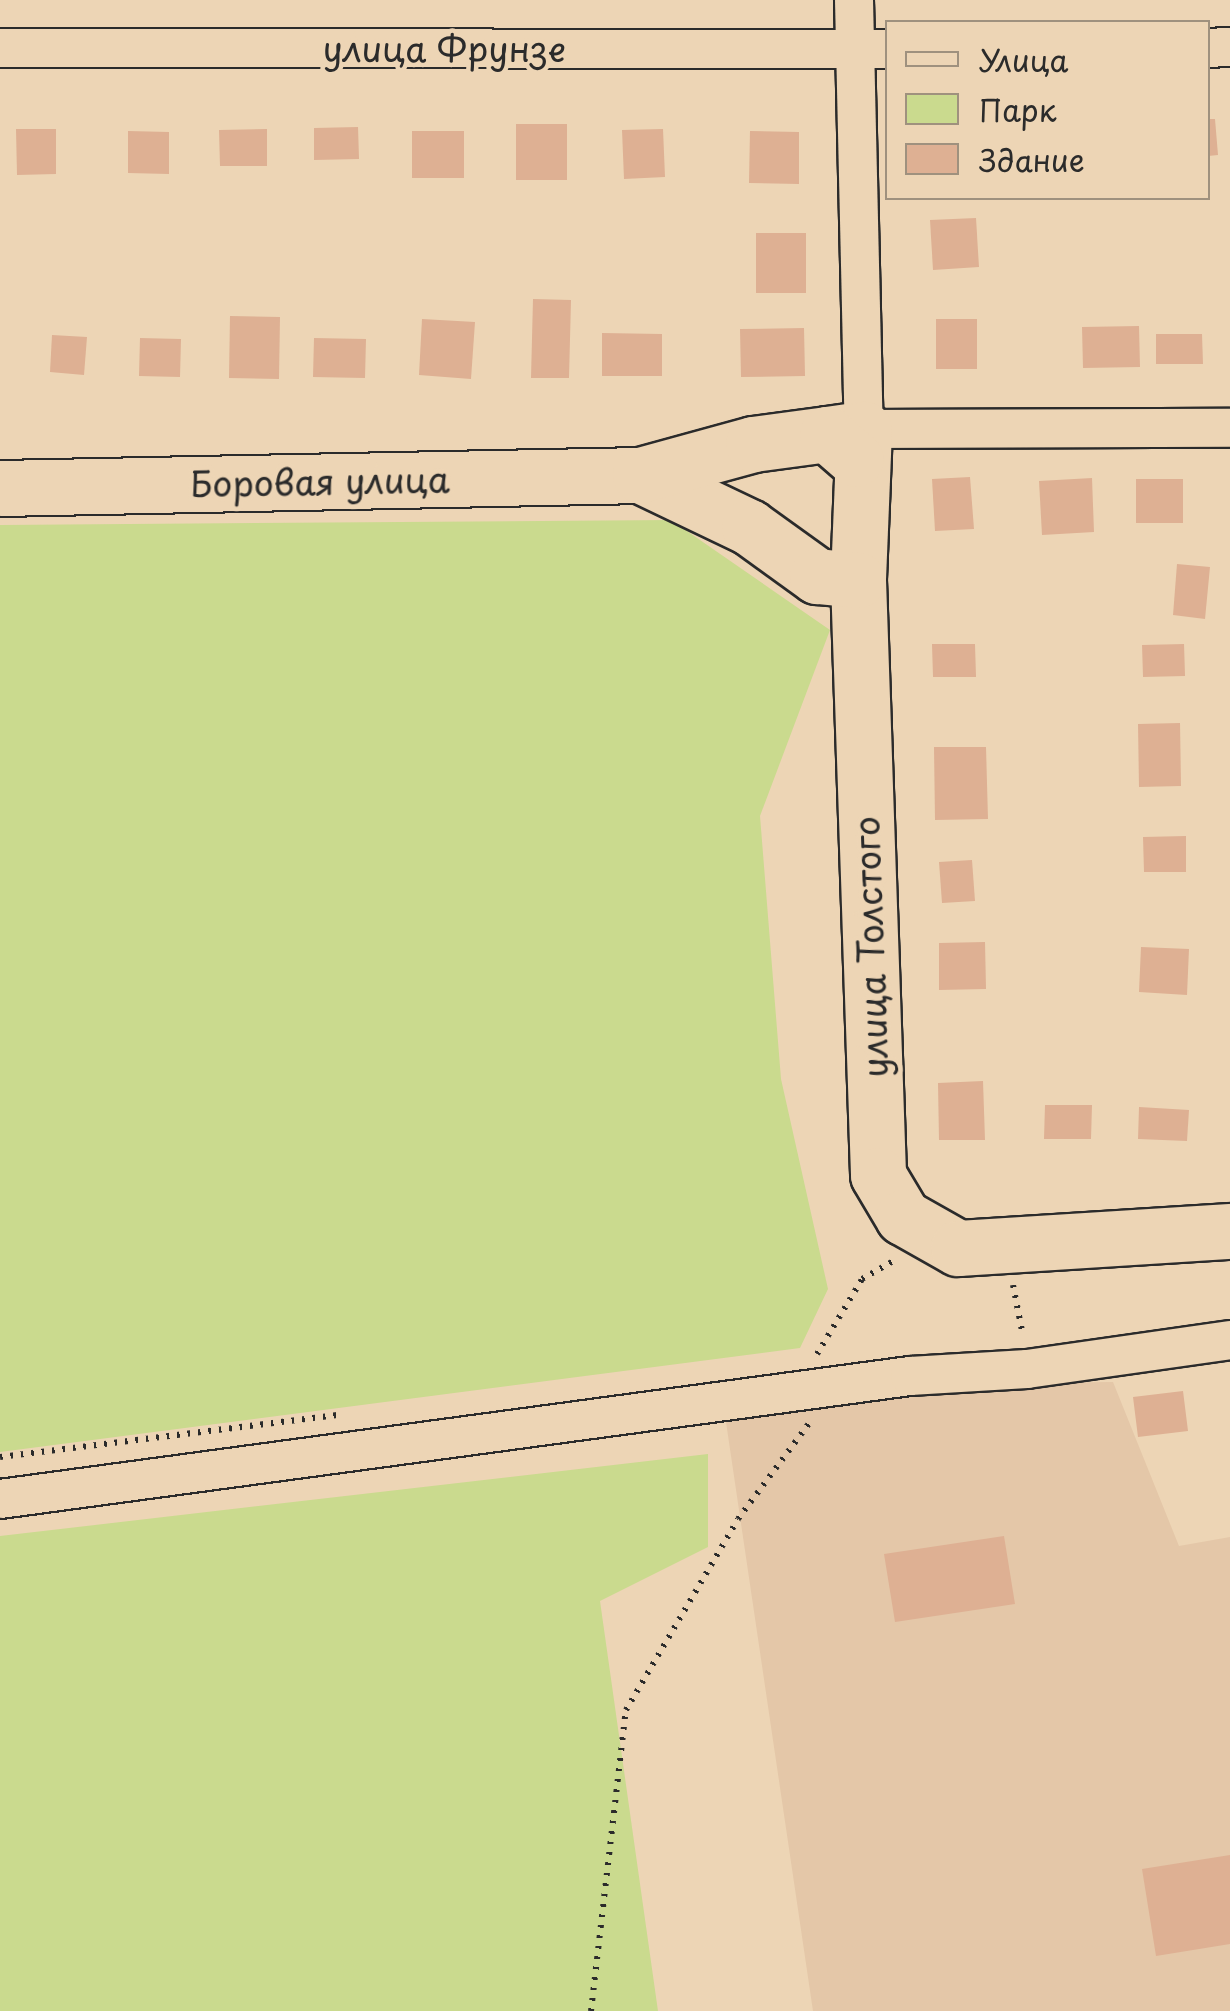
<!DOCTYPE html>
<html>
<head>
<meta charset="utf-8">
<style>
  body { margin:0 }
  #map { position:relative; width:1230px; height:2011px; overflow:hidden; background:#edd5b5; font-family:"Playpen Sans",sans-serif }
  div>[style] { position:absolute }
  .built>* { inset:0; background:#e4c7a8 }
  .green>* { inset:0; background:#cada8e }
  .building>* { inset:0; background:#deb093 }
  .path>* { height:6px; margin-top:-3px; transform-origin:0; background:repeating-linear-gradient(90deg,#2b2b2b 0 2.5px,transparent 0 10.5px) }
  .roads { filter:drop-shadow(2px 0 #2b2b2b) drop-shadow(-2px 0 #2b2b2b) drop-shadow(0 2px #2b2b2b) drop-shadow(0 -2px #2b2b2b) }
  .street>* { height:38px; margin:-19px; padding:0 19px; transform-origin:19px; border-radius:19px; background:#edd5b5 }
  .secondary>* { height:55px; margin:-27.5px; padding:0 27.5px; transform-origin:27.5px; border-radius:27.5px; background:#edd5b5 }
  span { translate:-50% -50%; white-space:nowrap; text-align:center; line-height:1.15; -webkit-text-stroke:9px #edd5b5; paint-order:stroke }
  .street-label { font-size:35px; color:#2b2b2b }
  .legend { position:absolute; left:885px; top:20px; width:325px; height:180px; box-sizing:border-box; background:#edd5b5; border:2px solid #9f917e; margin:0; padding:12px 18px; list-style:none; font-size:30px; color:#2b2b2b }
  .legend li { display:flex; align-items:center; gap:20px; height:50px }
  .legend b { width:50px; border:2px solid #9f917e }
</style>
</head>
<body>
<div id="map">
  <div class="built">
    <div style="clip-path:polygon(1113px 1382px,1179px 1546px,1230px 1537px,1230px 2011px,813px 2011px,726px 1422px,838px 1385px)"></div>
  </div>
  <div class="green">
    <div style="clip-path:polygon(671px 520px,830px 630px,760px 816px,781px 1079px,828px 1289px,800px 1348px,0 1452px,0 525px)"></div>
    <div style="clip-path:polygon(708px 1454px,708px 1547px,600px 1601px,658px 2011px,0 2011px,0 1536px)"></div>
  </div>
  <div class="building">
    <div style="clip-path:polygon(1208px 119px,1215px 119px,1218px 155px,1208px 156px)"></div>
    <div style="clip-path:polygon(516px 124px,567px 124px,567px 180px,516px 180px)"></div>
    <div style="clip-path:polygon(358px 127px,359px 159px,314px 160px,314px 128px)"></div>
    <div style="clip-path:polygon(16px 129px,56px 129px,56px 174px,17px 175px)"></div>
    <div style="clip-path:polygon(267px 129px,267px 166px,220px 166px,219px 130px)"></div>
    <div style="clip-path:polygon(663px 129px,665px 177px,624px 179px,622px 130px)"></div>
    <div style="clip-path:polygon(128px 131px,169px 132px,169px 174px,128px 173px)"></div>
    <div style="clip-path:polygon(412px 131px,464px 131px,464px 178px,412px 178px)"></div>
    <div style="clip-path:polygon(750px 131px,799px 132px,799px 184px,749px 183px)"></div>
    <div style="clip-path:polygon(976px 218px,979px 267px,933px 270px,930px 220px)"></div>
    <div style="clip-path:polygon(756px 233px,806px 233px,806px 293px,756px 293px)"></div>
    <div style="clip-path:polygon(533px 299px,571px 300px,569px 378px,531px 378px)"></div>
    <div style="clip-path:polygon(230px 316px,280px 317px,279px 379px,229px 378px)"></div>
    <div style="clip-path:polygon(422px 319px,475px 322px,471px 379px,419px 375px)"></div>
    <div style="clip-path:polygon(936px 319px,977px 319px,977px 369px,936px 369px)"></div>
    <div style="clip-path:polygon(1139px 326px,1140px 367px,1083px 368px,1082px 327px)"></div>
    <div style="clip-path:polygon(804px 328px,805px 376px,741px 377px,740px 329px)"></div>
    <div style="clip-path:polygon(602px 333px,662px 334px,662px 376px,602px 376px)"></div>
    <div style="clip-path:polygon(1156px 334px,1202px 334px,1203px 364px,1156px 364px)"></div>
    <div style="clip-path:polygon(52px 335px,87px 337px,84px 375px,50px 372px)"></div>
    <div style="clip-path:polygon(140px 338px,181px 339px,180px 377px,139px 376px)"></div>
    <div style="clip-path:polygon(314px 338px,366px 339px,365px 378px,313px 377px)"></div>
    <div style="clip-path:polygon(970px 477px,974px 529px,935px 531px,932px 479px)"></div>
    <div style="clip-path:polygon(1092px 478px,1094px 532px,1042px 535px,1039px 481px)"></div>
    <div style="clip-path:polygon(1136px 479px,1183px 479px,1183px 523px,1136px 523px)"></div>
    <div style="clip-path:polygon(1177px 564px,1210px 567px,1205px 619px,1173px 615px)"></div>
    <div style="clip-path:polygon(932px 644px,975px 644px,976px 677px,933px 677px)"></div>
    <div style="clip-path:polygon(1184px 644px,1185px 676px,1143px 677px,1142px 645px)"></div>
    <div style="clip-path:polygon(1180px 723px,1181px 786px,1139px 787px,1138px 724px)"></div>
    <div style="clip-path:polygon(934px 747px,986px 747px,988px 819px,935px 820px)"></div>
    <div style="clip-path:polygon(1186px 836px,1186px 872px,1144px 872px,1143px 837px)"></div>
    <div style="clip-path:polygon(972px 860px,975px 901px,942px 903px,939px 862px)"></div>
    <div style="clip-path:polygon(985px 942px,986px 989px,939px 990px,939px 943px)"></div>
    <div style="clip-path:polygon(1141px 947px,1189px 949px,1187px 995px,1139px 992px)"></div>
    <div style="clip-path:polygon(983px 1081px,985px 1140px,939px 1140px,938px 1083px)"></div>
    <div style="clip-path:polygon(1045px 1105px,1092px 1105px,1091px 1139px,1044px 1139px)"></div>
    <div style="clip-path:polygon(1139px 1107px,1189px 1110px,1187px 1141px,1138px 1139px)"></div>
    <div style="clip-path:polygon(1183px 1391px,1188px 1431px,1138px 1437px,1133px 1397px)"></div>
    <div style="clip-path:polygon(1004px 1536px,1015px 1604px,895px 1622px,884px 1554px)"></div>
    <div style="clip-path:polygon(1230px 1855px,1230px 1944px,1156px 1956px,1142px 1869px)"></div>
  </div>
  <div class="path">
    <div style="left:1013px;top:1285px;width:52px;rotate:78.9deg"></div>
    <div style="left:817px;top:1354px;width:87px;rotate:-59deg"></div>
    <div style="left:862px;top:1279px;width:39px;rotate:-30deg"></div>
    <div style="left:0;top:1457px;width:346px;rotate:-7.1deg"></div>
    <div style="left:591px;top:2011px;width:303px;rotate:-83.4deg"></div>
    <div style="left:626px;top:1710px;width:221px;rotate:-59.6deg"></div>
    <div style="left:738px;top:1519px;width:121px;rotate:-53.4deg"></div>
  </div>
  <div class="roads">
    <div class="street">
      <div style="left:854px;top:0;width:429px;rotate:88.7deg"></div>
      <div style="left:864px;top:429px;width:366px;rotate:-0.2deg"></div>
      <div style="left:0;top:48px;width:888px;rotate:0.06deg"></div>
      <div style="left:1208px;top:48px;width:22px;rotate:-3deg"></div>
      <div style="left:0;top:1499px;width:918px;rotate:-7.7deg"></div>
      <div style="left:910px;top:1376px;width:117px;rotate:-3.4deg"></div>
      <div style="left:1027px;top:1369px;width:205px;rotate:-8.1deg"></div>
    </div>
    <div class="secondary">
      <div style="left:827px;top:434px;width:37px;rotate:-8deg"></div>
      <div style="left:864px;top:429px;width:151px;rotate:92.3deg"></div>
      <div style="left:858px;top:580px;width:595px;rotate:88.07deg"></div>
      <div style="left:878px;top:1175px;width:49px;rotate:59.2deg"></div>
      <div style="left:903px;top:1217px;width:63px;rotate:29.4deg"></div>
      <div style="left:958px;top:1248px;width:273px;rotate:-3.6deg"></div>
      <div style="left:640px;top:475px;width:121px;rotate:25.5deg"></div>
      <div style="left:749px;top:527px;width:84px;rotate:35.8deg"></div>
      <div style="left:817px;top:576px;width:41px;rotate:5.6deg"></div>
      <div style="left:0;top:488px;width:640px;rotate:-1.16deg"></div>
      <div style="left:640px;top:475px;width:117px;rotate:-15.3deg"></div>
      <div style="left:753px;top:444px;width:75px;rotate:-7.7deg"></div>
      <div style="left:827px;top:434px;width:38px;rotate:41deg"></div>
    </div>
  </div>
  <div class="street-label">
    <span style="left:444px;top:48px">улица Фрунзе</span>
    <span style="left:320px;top:481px;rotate:-1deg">Боровая улица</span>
    <span style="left:870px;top:947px;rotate:-92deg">улица Толстого</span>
  </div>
  <ul class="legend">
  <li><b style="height:12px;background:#edd5b5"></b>Улица</li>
  <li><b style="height:28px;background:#cada8e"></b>Парк</li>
  <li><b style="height:28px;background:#deb093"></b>Здание</li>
  </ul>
</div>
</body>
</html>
